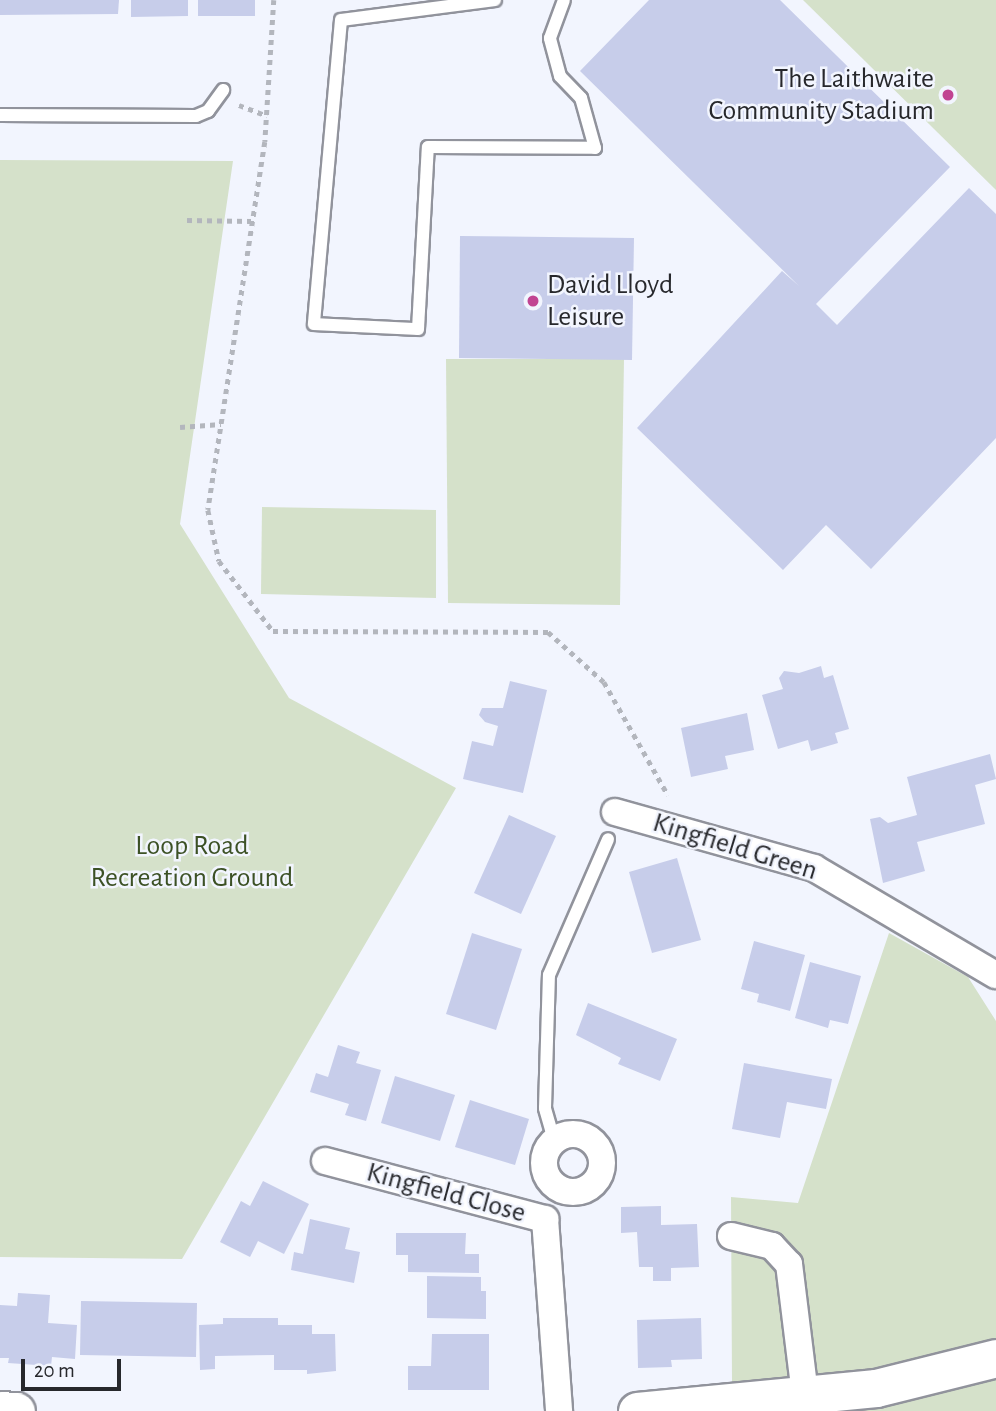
<!DOCTYPE html>
<html>
<head>
<meta charset="utf-8">
<style>
  body { margin:0 }
  #map { position:relative; width:996px; height:1411px; overflow:hidden; background:#f2f5fe; font-family:"Alegreya Sans",sans-serif }
  div>[style] { position:absolute }
  .green>* { inset:0; background:#d5e1ca }
  .building>* { inset:0; background:#c7cdea }
  .path>* { height:4.5px; margin-top:-2.25px; transform-origin:0; background:repeating-linear-gradient(90deg,#b3b6bd 0 5px,transparent 0 10px) }
  .roads { filter:drop-shadow(2px 0 #91939c) drop-shadow(-2px 0 #91939c) drop-shadow(0 2px #91939c) drop-shadow(0 -2px #91939c) }
  .lane>* { height:12px; margin:-6px; padding:0 6px; transform-origin:6px; border-radius:6px; background:#fff }
  .street>* { height:26px; margin:-13px; padding:0 13px; transform-origin:13px; border-radius:13px; background:#fff }
  .street>.ring { margin:-13px; padding:0; box-sizing:content-box; background:none; border:26px solid #fff; border-radius:50% }
  .secondary>* { height:37px; margin:-18.5px; padding:0 18.5px; transform-origin:18.5px; border-radius:18.5px; background:#fff }
  .dots>* { width:19px; height:19px; translate:-50% -50%; box-sizing:border-box; border:4px solid #f2f5fe; border-radius:50% }
  span { translate:-50% -50%; white-space:nowrap; text-align:center; line-height:1.15; -webkit-text-stroke:5px #f2f5fe; paint-order:stroke }
  .poi-label { font-size:28px; color:#27282c }
  .right { translate:-100% -50%; text-align:right }
  .left { translate:0 -50%; text-align:left }
  .park-label { font-size:28px; color:#3c5125 }
  .street-label { font-size:28px; color:#27282c }
  .scale { position:absolute; left:21px; top:1359px; width:100px; height:32px; box-sizing:border-box; border:4px solid #27282c; border-top:0; padding-left:9px; font-size:21px; line-height:24px; white-space:nowrap; color:#27282c; -webkit-text-stroke:5px #f2f5fe; paint-order:stroke }
</style>
</head>
<body>
<div id="map">
  <div class="green">
    <div style="clip-path:polygon(803px 0,996px 0,996px 190px)"></div>
    <div style="clip-path:polygon(0 160px,233px 161px,180px 524px,289px 698px,456px 788px,182px 1259px,0 1257px)"></div>
    <div style="clip-path:polygon(446px 359px,624px 359px,620px 605px,448px 603px)"></div>
    <div style="clip-path:polygon(262px 507px,436px 510px,436px 598px,261px 594px)"></div>
    <div style="clip-path:polygon(889px 933px,968px 977px,996px 1021px,996px 1411px,700px 1411px,732px 1384px,731px 1197px,798px 1203px)"></div>
  </div>
  <div class="building">
    <div style="clip-path:polygon(0 0,119px 0,118px 14px,0 15px)"></div>
    <div style="clip-path:polygon(131px 0,188px 0,188px 16px,131px 17px)"></div>
    <div style="clip-path:polygon(198px 0,255px 0,255px 16px,198px 16px)"></div>
    <div style="clip-path:polygon(649px 0,780px 0,950px 167px,816px 304px,837px 325px,969px 188px,996px 214px,996px 438px,871px 569px,826px 525px,783px 570px,637px 428px,782px 271px,799px 286px,580px 71px)"></div>
    <div style="clip-path:polygon(460px 236px,634px 238px,632px 360px,459px 358px)"></div>
    <div style="clip-path:polygon(821px 666px,824px 678px,833px 675px,849px 729px,835px 733px,838px 743px,811px 751px,808px 740px,778px 749px,762px 695px,783px 689px,779px 678px,784px 671px,799px 673px)"></div>
    <div style="clip-path:polygon(510px 681px,547px 690px,523px 793px,463px 779px,472px 741px,493px 746px,498px 726px,485px 722px,479px 715px,482px 708px,503px 708px)"></div>
    <div style="clip-path:polygon(747px 713px,754px 750px,725px 756px,728px 769px,691px 777px,681px 728px)"></div>
    <div style="clip-path:polygon(990px 754px,996px 779px,975px 785px,985px 824px,917px 842px,925px 871px,883px 883px,870px 819px,880px 817px,888px 823px,917px 815px,907px 777px)"></div>
    <div style="clip-path:polygon(509px 815px,556px 836px,521px 914px,474px 893px)"></div>
    <div style="clip-path:polygon(677px 858px,701px 940px,652px 953px,629px 872px)"></div>
    <div style="clip-path:polygon(472px 933px,522px 949px,496px 1030px,446px 1014px)"></div>
    <div style="clip-path:polygon(754px 941px,805px 955px,790px 1011px,757px 1002px,759px 994px,741px 989px)"></div>
    <div style="clip-path:polygon(810px 962px,861px 976px,848px 1024px,830px 1020px,828px 1028px,795px 1018px)"></div>
    <div style="clip-path:polygon(588px 1003px,677px 1039px,660px 1081px,618px 1064px,621px 1058px,576px 1035px)"></div>
    <div style="clip-path:polygon(338px 1045px,360px 1052px,356px 1063px,381px 1070px,366px 1121px,345px 1115px,349px 1104px,310px 1092px,316px 1073px,328px 1077px)"></div>
    <div style="clip-path:polygon(744px 1063px,832px 1079px,826px 1109px,787px 1102px,780px 1138px,732px 1129px)"></div>
    <div style="clip-path:polygon(395px 1076px,455px 1095px,440px 1141px,381px 1123px)"></div>
    <div style="clip-path:polygon(470px 1100px,529px 1119px,515px 1165px,455px 1147px)"></div>
    <div style="clip-path:polygon(263px 1181px,309px 1204px,284px 1254px,258px 1241px,250px 1257px,220px 1242px,241px 1201px,250px 1206px)"></div>
    <div style="clip-path:polygon(661px 1206px,661px 1225px,697px 1224px,699px 1267px,671px 1268px,671px 1281px,653px 1281px,653px 1267px,639px 1267px,637px 1232px,621px 1233px,621px 1207px)"></div>
    <div style="clip-path:polygon(310px 1219px,350px 1228px,345px 1249px,360px 1252px,354px 1283px,291px 1270px,294px 1252px,303px 1254px)"></div>
    <div style="clip-path:polygon(396px 1233px,466px 1233px,465px 1254px,479px 1254px,479px 1273px,408px 1272px,408px 1255px,396px 1255px)"></div>
    <div style="clip-path:polygon(427px 1276px,481px 1277px,481px 1291px,486px 1291px,486px 1319px,427px 1318px)"></div>
    <div style="clip-path:polygon(18px 1293px,50px 1295px,48px 1323px,77px 1325px,75px 1359px,52px 1357px,51px 1366px,8px 1363px,9px 1358px,0 1358px,0 1305px,17px 1306px)"></div>
    <div style="clip-path:polygon(81px 1301px,197px 1303px,196px 1357px,80px 1355px)"></div>
    <div style="clip-path:polygon(223px 1318px,278px 1318px,278px 1325px,312px 1325px,312px 1334px,335px 1334px,336px 1371px,307px 1374px,307px 1370px,274px 1370px,274px 1355px,215px 1356px,215px 1369px,200px 1370px,199px 1325px,223px 1324px)"></div>
    <div style="clip-path:polygon(701px 1318px,702px 1359px,671px 1360px,672px 1367px,638px 1368px,637px 1320px)"></div>
    <div style="clip-path:polygon(432px 1334px,489px 1334px,489px 1390px,408px 1390px,408px 1366px,431px 1366px)"></div>
  </div>
  <div class="path">
    <div style="left:274px;top:0;width:142px;rotate:93.6deg"></div>
    <div style="left:265px;top:142px;width:372px;rotate:98.8deg"></div>
    <div style="left:208px;top:510px;width:52px;rotate:77.8deg"></div>
    <div style="left:219px;top:561px;width:88px;rotate:52.4deg"></div>
    <div style="left:273px;top:631px;width:275px;rotate:0.2deg"></div>
    <div style="left:548px;top:632px;width:75px;rotate:41.8deg"></div>
    <div style="left:604px;top:682px;width:130px;rotate:60.5deg"></div>
    <div style="left:239px;top:105px;width:30px;rotate:21deg"></div>
    <div style="left:187px;top:220px;width:64px;rotate:0.9deg"></div>
    <div style="left:180px;top:427px;width:41px;rotate:-4.2deg"></div>
  </div>
  <div class="roads">
    <div class="lane">
      <div style="left:495px;top:0;width:155px;rotate:172.6deg"></div>
      <div style="left:341px;top:20px;width:305px;rotate:95.1deg"></div>
      <div style="left:314px;top:324px;width:104px;rotate:2.8deg"></div>
      <div style="left:418px;top:329px;width:182px;rotate:-86.9deg"></div>
      <div style="left:428px;top:147px;width:167px;rotate:0.3deg"></div>
      <div style="left:595px;top:148px;width:52px;rotate:-105.6deg"></div>
      <div style="left:581px;top:98px;width:30px;rotate:-134deg"></div>
      <div style="left:560px;top:76px;width:39px;rotate:-105deg"></div>
      <div style="left:550px;top:38px;width:40px;rotate:-69.8deg"></div>
      <div style="left:0;top:115px;width:196px;rotate:0.3deg"></div>
      <div style="left:196px;top:116px;width:13px;rotate:-23deg"></div>
      <div style="left:208px;top:111px;width:26px;rotate:-54deg"></div>
      <div style="left:554px;top:1140px;width:33px;rotate:-106deg"></div>
      <div style="left:545px;top:1108px;width:133px;rotate:-88.3deg"></div>
      <div style="left:549px;top:975px;width:148px;rotate:-66.5deg"></div>
    </div>
    <div class="street">
      <div style="left:615px;top:812px;width:207px;rotate:15.7deg"></div>
      <div style="left:814px;top:868px;width:211px;rotate:30.5deg"></div>
      <div class="ring" style="left:544px;top:1134px;width:32px;height:32px"></div>
      <div style="left:325px;top:1161px;width:228px;rotate:14.8deg"></div>
      <div style="left:545px;top:1219px;width:193px;rotate:85.8deg"></div>
      <div style="left:731px;top:1236px;width:42px;rotate:13.7deg"></div>
      <div style="left:772px;top:1246px;width:25px;rotate:47deg"></div>
      <div style="left:789px;top:1264px;width:132px;rotate:83deg"></div>
    </div>
    <div class="secondary">
      <div style="left:0;top:1410px;width:16px;rotate:4deg"></div>
      <div style="left:637px;top:1411px;width:240px;rotate:-5.5deg"></div>
      <div style="left:876px;top:1388px;width:124px;rotate:-14deg"></div>
    </div>
  </div>
  <div class="dots">
    <div style="left:948px;top:95px;background:#c14492"></div>
    <div style="left:533px;top:301px;background:#c14492"></div>
  </div>
  <div class="poi-label">
    <span class="right" style="left:934px;top:95px">The Laithwaite<br>Community Stadium</span>
    <span class="left" style="left:547px;top:301px">David Lloyd<br>Leisure</span>
  </div>
  <div class="park-label">
    <span style="left:192px;top:862px">Loop Road<br>Recreation Ground</span>
  </div>
  <div class="street-label">
    <span style="left:735px;top:847px;rotate:17deg">Kingfield Green</span>
    <span style="left:446px;top:1193px;rotate:15deg">Kingfield Close</span>
  </div>
  <div class="scale">20 m</div>
</div>
</body>
</html>
